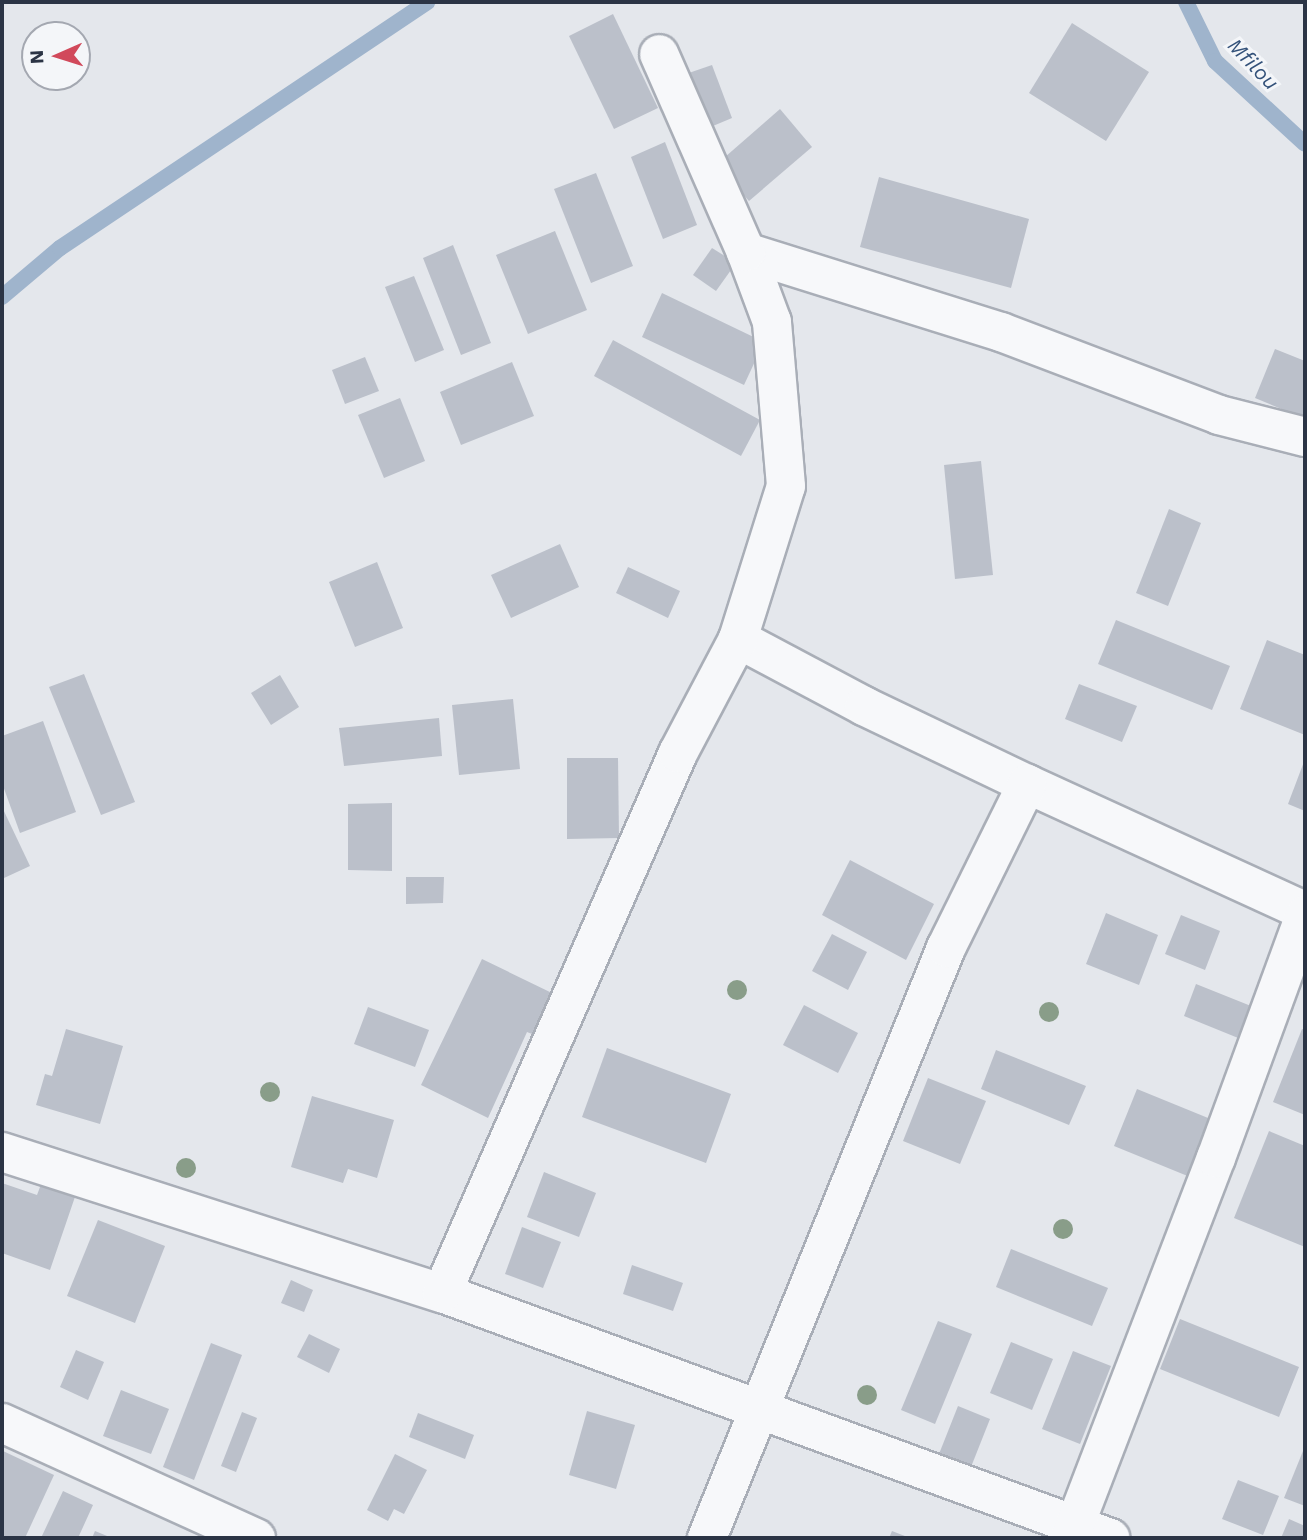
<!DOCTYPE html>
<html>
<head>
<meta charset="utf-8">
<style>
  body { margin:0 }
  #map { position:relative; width:1307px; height:1540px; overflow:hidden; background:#e4e7ec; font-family:"Work Sans",sans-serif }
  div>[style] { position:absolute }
  .stream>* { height:16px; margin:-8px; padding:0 8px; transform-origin:8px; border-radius:8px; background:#9fb4cc }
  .building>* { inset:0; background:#bbc0ca }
  .roads { filter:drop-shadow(2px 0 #a9aeb7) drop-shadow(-2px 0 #a9aeb7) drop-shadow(0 2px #a9aeb7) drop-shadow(0 -2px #a9aeb7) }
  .minor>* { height:38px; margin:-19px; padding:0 19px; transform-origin:19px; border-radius:19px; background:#f7f8fa }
  .trees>* { width:20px; height:20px; margin:-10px; border-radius:50%; background:#899d89 }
  span { translate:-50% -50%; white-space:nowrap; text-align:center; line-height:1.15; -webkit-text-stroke:6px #f4f6f9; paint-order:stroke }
  .water-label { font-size:21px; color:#34527a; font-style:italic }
  .frame { position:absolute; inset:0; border:4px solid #2b3445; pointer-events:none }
  .north { position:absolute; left:21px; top:21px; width:70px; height:70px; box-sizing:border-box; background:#f4f6f9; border:2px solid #a4a8b1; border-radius:50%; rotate:267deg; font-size:19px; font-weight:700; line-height:28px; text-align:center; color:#2b3445 }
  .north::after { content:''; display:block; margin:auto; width:24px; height:32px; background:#d1495b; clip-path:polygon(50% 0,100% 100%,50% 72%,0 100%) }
</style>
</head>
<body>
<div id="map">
  <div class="stream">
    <div style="left:1186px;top:2px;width:66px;rotate:63.8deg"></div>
    <div style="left:1215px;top:61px;width:122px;rotate:42.7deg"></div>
    <div style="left:2px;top:297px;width:76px;rotate:-40.2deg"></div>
    <div style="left:60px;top:248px;width:442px;rotate:-33.8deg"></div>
  </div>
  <div class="building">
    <div style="clip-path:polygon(613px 14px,658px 108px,614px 129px,569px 36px)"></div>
    <div style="clip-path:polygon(1072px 23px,1149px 72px,1106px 141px,1029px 93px)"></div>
    <div style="clip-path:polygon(712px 65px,732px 118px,701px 131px,680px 76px)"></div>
    <div style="clip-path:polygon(780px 109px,812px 147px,749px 201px,717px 164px)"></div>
    <div style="clip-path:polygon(665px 142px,697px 225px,663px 239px,631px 157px)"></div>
    <div style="clip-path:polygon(596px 173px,633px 266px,591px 283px,554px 189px)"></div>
    <div style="clip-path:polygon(879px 177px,1029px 219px,1011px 288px,860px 247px)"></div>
    <div style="clip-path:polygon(555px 231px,587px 310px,528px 334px,496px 255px)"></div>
    <div style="clip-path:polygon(453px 245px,491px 343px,461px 355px,423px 258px)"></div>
    <div style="clip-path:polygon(712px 248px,736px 263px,716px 291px,693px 275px)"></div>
    <div style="clip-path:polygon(414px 276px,444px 350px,415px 362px,385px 287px)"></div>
    <div style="clip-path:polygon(662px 293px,764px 342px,744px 385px,642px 337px)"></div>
    <div style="clip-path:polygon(613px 340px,760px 420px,741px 456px,594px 376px)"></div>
    <div style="clip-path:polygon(1275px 349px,1305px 361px,1303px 418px,1255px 398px)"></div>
    <div style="clip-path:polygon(365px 357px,379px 391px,345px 404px,332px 370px)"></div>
    <div style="clip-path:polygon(512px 362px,534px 416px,461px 445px,440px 392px)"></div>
    <div style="clip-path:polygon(400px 398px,425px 461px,384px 478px,358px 415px)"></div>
    <div style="clip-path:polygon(981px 461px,993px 575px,955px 579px,944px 465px)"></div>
    <div style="clip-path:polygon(1169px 509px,1201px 523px,1168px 606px,1136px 593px)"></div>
    <div style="clip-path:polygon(560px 544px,579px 587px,511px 618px,491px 575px)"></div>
    <div style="clip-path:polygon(377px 562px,403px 628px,355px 647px,329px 582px)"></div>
    <div style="clip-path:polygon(628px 567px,680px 591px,668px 618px,616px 593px)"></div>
    <div style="clip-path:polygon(1116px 620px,1230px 666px,1212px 710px,1098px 664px)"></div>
    <div style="clip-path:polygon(1267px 640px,1305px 655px,1305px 735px,1240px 709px)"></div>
    <div style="clip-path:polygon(84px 674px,135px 802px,101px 815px,49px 687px)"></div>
    <div style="clip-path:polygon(280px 675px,299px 707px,271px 725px,251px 693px)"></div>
    <div style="clip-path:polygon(1079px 684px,1137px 706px,1122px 742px,1065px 719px)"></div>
    <div style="clip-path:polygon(513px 699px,520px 769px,459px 775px,452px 705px)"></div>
    <div style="clip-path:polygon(439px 718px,442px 756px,344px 766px,339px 728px)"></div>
    <div style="clip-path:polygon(43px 721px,76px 812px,20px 833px,2px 783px,2px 736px)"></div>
    <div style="clip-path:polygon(567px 758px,618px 758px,619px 838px,567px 839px)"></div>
    <div style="clip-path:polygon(1305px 759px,1305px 811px,1288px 804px)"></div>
    <div style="clip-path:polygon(392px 803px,392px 871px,348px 870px,348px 804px)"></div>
    <div style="clip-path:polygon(2px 807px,30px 866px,4px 878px,2px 874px)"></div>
    <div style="clip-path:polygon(850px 860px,934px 904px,906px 960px,822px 915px)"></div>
    <div style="clip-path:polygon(406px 877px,444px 877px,443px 903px,406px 904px)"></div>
    <div style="clip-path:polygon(1106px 913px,1158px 935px,1139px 985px,1086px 964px)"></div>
    <div style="clip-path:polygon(1181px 915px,1220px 931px,1205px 970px,1165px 954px)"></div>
    <div style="clip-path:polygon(832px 934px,867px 952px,848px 990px,812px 971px)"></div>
    <div style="clip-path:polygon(482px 959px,554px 994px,537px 1036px,527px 1032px,488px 1118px,421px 1085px)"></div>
    <div style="clip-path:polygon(1196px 984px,1261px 1010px,1248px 1042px,1184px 1016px)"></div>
    <div style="clip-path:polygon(804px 1005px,858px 1033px,838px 1073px,783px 1045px)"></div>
    <div style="clip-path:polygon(368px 1007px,429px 1030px,415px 1067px,354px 1044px)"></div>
    <div style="clip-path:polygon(66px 1029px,123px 1046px,100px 1124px,36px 1105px,45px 1074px,52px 1076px)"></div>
    <div style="clip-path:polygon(1302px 1029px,1305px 1030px,1305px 1115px,1273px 1102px)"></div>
    <div style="clip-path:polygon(607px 1048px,731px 1094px,706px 1163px,582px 1117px)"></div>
    <div style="clip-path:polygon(996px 1050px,1086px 1086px,1069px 1125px,981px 1089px)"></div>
    <div style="clip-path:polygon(928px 1078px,986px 1101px,960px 1164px,903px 1141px)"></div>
    <div style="clip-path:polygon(1137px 1089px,1213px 1120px,1190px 1177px,1114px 1146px)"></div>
    <div style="clip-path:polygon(312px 1096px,394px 1120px,377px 1178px,348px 1169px,343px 1183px,291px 1167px)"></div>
    <div style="clip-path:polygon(1269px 1131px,1305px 1146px,1305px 1247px,1234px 1218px)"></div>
    <div style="clip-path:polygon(544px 1172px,596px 1193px,579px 1237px,527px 1217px)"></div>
    <div style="clip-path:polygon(43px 1179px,77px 1191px,50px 1270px,2px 1253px,2px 1183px,37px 1195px)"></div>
    <div style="clip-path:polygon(98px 1220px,165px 1246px,135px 1323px,67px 1296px)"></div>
    <div style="clip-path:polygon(522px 1227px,561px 1242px,543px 1288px,505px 1274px)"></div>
    <div style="clip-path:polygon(1011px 1249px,1108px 1288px,1092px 1326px,996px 1287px)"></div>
    <div style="clip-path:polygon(632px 1265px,683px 1283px,673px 1311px,623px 1294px)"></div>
    <div style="clip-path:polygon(291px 1280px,313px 1290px,304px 1312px,281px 1303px)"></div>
    <div style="clip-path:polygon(1180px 1319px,1299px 1367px,1279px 1417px,1160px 1369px)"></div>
    <div style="clip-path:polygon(938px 1321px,972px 1334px,935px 1424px,901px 1410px)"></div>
    <div style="clip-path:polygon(309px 1334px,340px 1349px,329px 1373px,297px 1357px)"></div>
    <div style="clip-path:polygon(1011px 1342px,1053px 1359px,1032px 1410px,990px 1393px)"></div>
    <div style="clip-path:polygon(211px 1343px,242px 1355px,194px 1480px,163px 1467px)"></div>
    <div style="clip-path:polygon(76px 1350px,104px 1362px,88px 1400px,60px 1387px)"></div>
    <div style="clip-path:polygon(1073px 1351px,1111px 1366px,1080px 1444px,1042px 1429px)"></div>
    <div style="clip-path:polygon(121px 1390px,169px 1409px,151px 1454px,103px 1436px)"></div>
    <div style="clip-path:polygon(958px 1406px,990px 1419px,971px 1467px,939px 1454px)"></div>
    <div style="clip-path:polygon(587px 1411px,635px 1425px,616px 1489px,569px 1475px)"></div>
    <div style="clip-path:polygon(242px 1412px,257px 1418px,236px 1472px,221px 1466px)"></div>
    <div style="clip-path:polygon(418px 1413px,474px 1435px,465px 1459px,409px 1437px)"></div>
    <div style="clip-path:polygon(1305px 1446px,1305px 1506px,1284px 1498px)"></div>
    <div style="clip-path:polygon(3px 1451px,54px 1475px,25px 1538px,2px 1538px)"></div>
    <div style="clip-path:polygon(395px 1454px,427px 1470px,404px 1514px,394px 1509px,388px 1521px,367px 1510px)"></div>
    <div style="clip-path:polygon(1238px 1480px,1279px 1496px,1263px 1535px,1222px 1519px)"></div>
    <div style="clip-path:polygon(63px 1491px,93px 1505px,78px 1538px,41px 1538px)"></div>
    <div style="clip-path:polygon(1289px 1519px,1305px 1526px,1305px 1538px,1281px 1538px)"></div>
    <div style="clip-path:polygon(95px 1531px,112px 1538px,92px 1538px)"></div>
    <div style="clip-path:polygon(892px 1531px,910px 1538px,889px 1538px)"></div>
  </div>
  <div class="roads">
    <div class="minor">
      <div style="left:746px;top:252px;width:267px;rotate:17.4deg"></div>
      <div style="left:1001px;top:332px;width:233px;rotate:20.8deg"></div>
      <div style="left:1219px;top:415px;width:89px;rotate:14.3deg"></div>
      <div style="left:738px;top:639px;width:143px;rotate:28deg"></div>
      <div style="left:864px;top:706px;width:181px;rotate:25.6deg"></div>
      <div style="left:1027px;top:784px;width:306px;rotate:24.6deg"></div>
      <div style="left:2px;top:1152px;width:462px;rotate:17.8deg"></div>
      <div style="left:442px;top:1293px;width:712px;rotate:20.14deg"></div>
      <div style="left:442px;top:1293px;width:589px;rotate:-66.39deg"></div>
      <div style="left:678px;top:753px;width:129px;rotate:-62.2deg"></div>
      <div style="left:738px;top:639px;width:160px;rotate:-72.6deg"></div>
      <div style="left:786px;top:486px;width:165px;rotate:-94.9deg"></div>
      <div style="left:772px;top:322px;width:75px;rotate:-110.4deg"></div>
      <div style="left:746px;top:252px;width:216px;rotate:-113.7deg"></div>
      <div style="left:2px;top:1423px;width:279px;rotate:24.4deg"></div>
      <div style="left:707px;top:1538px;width:637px;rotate:-67.95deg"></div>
      <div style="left:946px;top:948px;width:183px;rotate:-63.7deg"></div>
      <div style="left:1070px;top:1538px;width:407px;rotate:-69deg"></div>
      <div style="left:1216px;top:1158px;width:259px;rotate:-69.9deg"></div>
    </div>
  </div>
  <div class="trees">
    <div style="left:737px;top:990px"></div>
    <div style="left:1049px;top:1012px"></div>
    <div style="left:270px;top:1092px"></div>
    <div style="left:186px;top:1168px"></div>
    <div style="left:1063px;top:1229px"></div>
    <div style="left:867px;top:1395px"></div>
  </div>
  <div class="water-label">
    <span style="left:1253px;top:64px;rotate:46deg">Mfilou</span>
  </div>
  <div class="frame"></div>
  <div class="north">N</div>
</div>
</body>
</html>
